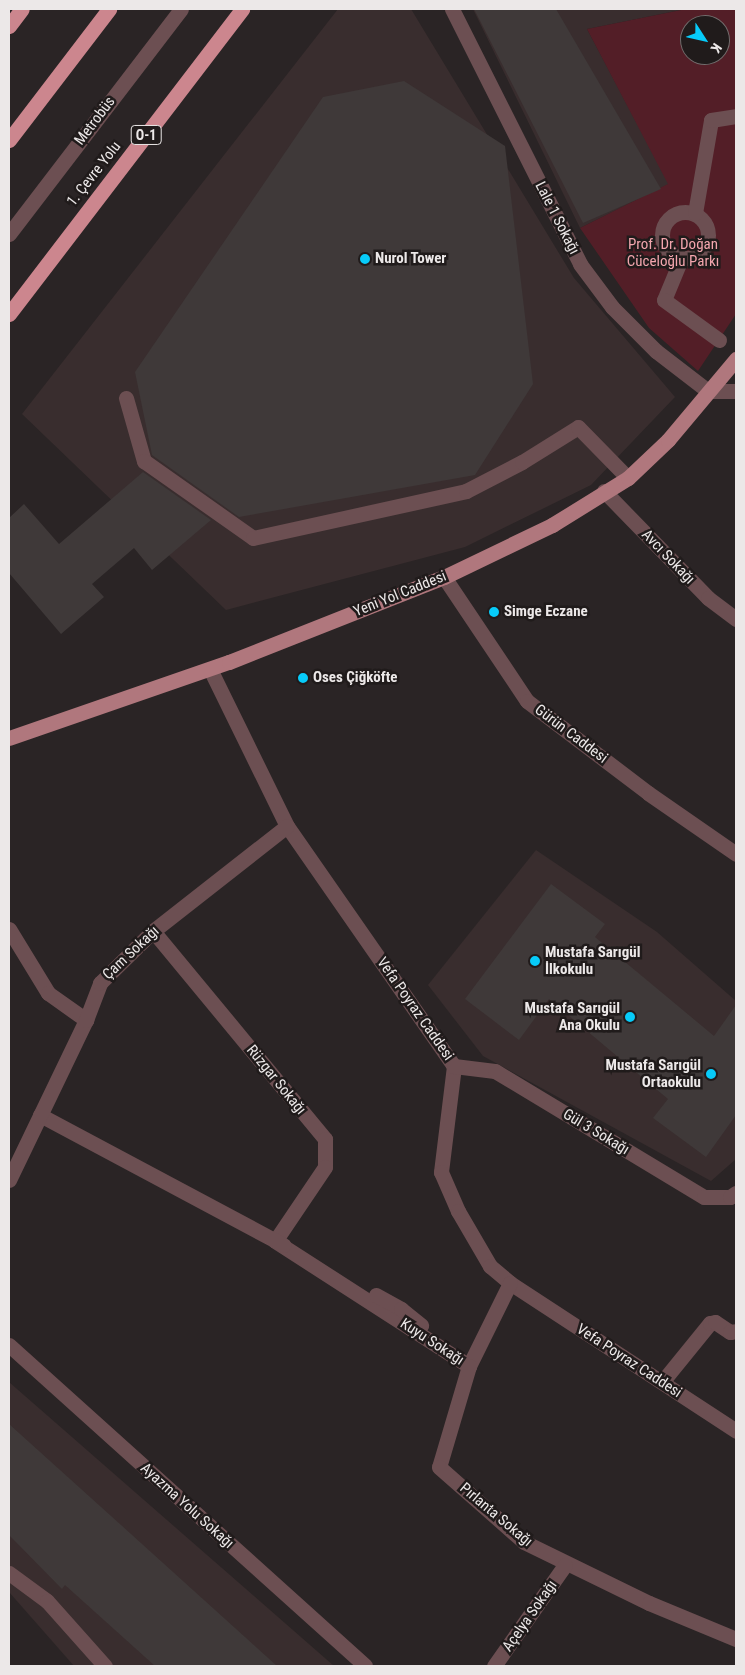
<!DOCTYPE html>
<html>
<head>
<meta charset="utf-8">
<style>
  body { margin:0 }
  #map { position:relative; width:745px; height:1675px; overflow:hidden; background:#2a2425; font-family:"Roboto Condensed",sans-serif }
  div>[style] { position:absolute }
  .built>* { inset:0; background:#392d2e }
  .green>* { inset:0; background:#531e27 }
  .building>* { inset:0; background:#3f3939 }
  .minor>* { height:15px; margin:-7.5px; padding:0 7.5px; transform-origin:7.5px; border-radius:7.5px; background:#6c4f52 }
  .minor>.ring { margin:-7.5px; padding:0; box-sizing:content-box; background:none; border:15px solid #6c4f52; border-radius:50% }
  .major>* { height:15px; margin:-7.5px; padding:0 7.5px; transform-origin:7.5px; border-radius:7.5px; background:#b0777d }
  .highway>* { height:15px; margin:-7.5px; padding:0 7.5px; transform-origin:7.5px; border-radius:7.5px; background:#cc868e }
  .dots>* { width:14px; height:14px; translate:-50% -50%; box-sizing:border-box; border:2px solid #201b1b; border-radius:50% }
  span { translate:-50% -50%; white-space:nowrap; text-align:center; line-height:1.15; -webkit-text-stroke:5px #201b1b; paint-order:stroke }
  .shield-label span { padding:1px 4px; background:#201b1b; border:1px solid; border-radius:4px; -webkit-text-stroke-width:0 }
  .shield-label { font-size:14px; color:#ece8e8; font-weight:700 }
  .street-label { font-size:15px; color:#ece8e8 }
  .park-label { font-size:15px; color:#f3a6ae }
  .poi-label { font-size:15px; color:#ece8e8; font-weight:700 }
  .left { translate:0 -50%; text-align:left }
  .right { translate:-100% -50%; text-align:right }
  .frame { position:absolute; inset:0; border:10px solid #ece8e8; pointer-events:none }
  .north { position:absolute; left:680px; top:15px; width:50px; height:50px; box-sizing:border-box; background:#201b1b; border:1px solid #726d6d; border-radius:50%; rotate:125deg; font-size:14px; font-weight:700; line-height:20px; text-align:center; color:#ece8e8 }
  .north::after { content:''; display:block; margin:auto; width:18px; height:22px; background:#07cbf9; clip-path:polygon(50% 0,100% 100%,50% 72%,0 100%) }
</style>
</head>
<body>
<div id="map">
  <div class="built">
    <div style="clip-path:polygon(338px 9px,411px 9px,574px 278px,675px 397px,591px 485px,465px 547px,226px 610px,22px 414px)"></div>
    <div style="clip-path:polygon(473px 9px,686px 9px,587px 29px,669px 184px,580px 228px)"></div>
    <div style="clip-path:polygon(536px 850px,657px 932px,736px 1001px,736px 1159px,711px 1181px,483px 1056px,428px 985px)"></div>
    <div style="clip-path:polygon(9px 1382px,334px 1666px,74px 1666px,9px 1592px)"></div>
  </div>
  <div class="green">
    <div style="clip-path:polygon(evenodd,686px 9px,736px 9px,736px 314px,698px 371px,649px 328px,580px 228px,668px 184px,587px 29px,686px 9px,690px 25px,720px 25px,720px 55px,690px 55px,690px 25px)"></div>
  </div>
  <div class="building">
    <div style="clip-path:polygon(474px 9px,556px 9px,661px 189px,583px 223px)"></div>
    <div style="clip-path:polygon(404px 81px,505px 146px,533px 384px,475px 475px,239px 517px,152px 455px,135px 372px,323px 97px)"></div>
    <div style="clip-path:polygon(143px 472px,211px 520px,152px 570px,134px 548px,92px 584px,104px 597px,61px 634px,9px 573px,9px 518px,24px 504px,59px 544px)"></div>
    <div style="clip-path:polygon(551px 884px,605px 924px,595px 937px,714px 1036px,736px 1005px,736px 1115px,706px 1157px,653px 1118px,668px 1099px,549px 999px,519px 1040px,465px 999px)"></div>
    <div style="clip-path:polygon(9px 1424px,121px 1525px,277px 1666px,155px 1666px,65px 1585px,62px 1589px,9px 1535px)"></div>
  </div>
  <div class="minor">
    <div style="left:452px;top:9px;width:285px;rotate:63.3deg"></div>
    <div style="left:580px;top:264px;width:54px;rotate:53.3deg"></div>
    <div style="left:612px;top:307px;width:62px;rotate:45deg"></div>
    <div style="left:656px;top:351px;width:66px;rotate:37.6deg"></div>
    <div style="left:708px;top:391px;width:28px"></div>
    <div class="ring" style="left:662px;top:212px;width:31px;height:31px"></div>
    <div style="left:695px;top:213px;width:94px;rotate:-80.2deg"></div>
    <div style="left:711px;top:120px;width:25px;rotate:-9deg"></div>
    <div style="left:9px;top:234px;width:283px;rotate:-52.6deg"></div>
    <div style="left:681px;top:259px;width:44px;rotate:112.5deg"></div>
    <div style="left:664px;top:300px;width:68px;rotate:36deg"></div>
    <div style="left:126px;top:398px;width:66px;rotate:74.1deg"></div>
    <div style="left:144px;top:461px;width:133px;rotate:35.2deg"></div>
    <div style="left:253px;top:538px;width:218px;rotate:-12.4deg"></div>
    <div style="left:466px;top:491px;width:63px;rotate:-27.4deg"></div>
    <div style="left:522px;top:462px;width:66px;rotate:-32deg"></div>
    <div style="left:578px;top:427px;width:71px;rotate:45.6deg"></div>
    <div style="left:604px;top:491px;width:149px;rotate:45.8deg"></div>
    <div style="left:708px;top:598px;width:35px;rotate:37deg"></div>
    <div style="left:444px;top:577px;width:149px;rotate:56.2deg"></div>
    <div style="left:527px;top:701px;width:152px;rotate:37.2deg"></div>
    <div style="left:648px;top:793px;width:107px;rotate:34.7deg"></div>
    <div style="left:210px;top:669px;width:175px;rotate:63.9deg"></div>
    <div style="left:287px;top:826px;width:292px;rotate:55.2deg"></div>
    <div style="left:454px;top:1066px;width:107px;rotate:97deg"></div>
    <div style="left:441px;top:1172px;width:43px;rotate:66.4deg"></div>
    <div style="left:458px;top:1211px;width:64px;rotate:59.8deg"></div>
    <div style="left:490px;top:1266px;width:26px;rotate:40deg"></div>
    <div style="left:510px;top:1283px;width:270px;rotate:33.2deg"></div>
    <div style="left:9px;top:929px;width:75px;rotate:58.6deg"></div>
    <div style="left:48px;top:993px;width:47px;rotate:35.4deg"></div>
    <div style="left:153px;top:931px;width:270px;rotate:50.4deg"></div>
    <div style="left:325px;top:1139px;width:28px;rotate:90deg"></div>
    <div style="left:325px;top:1167px;width:89px;rotate:124deg"></div>
    <div style="left:275px;top:1241px;width:231px;rotate:32.8deg"></div>
    <div style="left:454px;top:1066px;width:41px;rotate:7deg"></div>
    <div style="left:495px;top:1071px;width:244px;rotate:31.1deg"></div>
    <div style="left:704px;top:1197px;width:26px"></div>
    <div style="left:730px;top:1197px;width:7px;rotate:-34deg"></div>
    <div style="left:40px;top:1115px;width:276px;rotate:28.1deg"></div>
    <div style="left:9px;top:1180px;width:178px;rotate:-64.3deg"></div>
    <div style="left:86px;top:1020px;width:40px;rotate:-69deg"></div>
    <div style="left:100px;top:983px;width:74px;rotate:-44.5deg"></div>
    <div style="left:153px;top:931px;width:170px;rotate:-38.1deg"></div>
    <div style="left:510px;top:1283px;width:93px;rotate:116.3deg"></div>
    <div style="left:469px;top:1366px;width:105px;rotate:106.5deg"></div>
    <div style="left:439px;top:1467px;width:113px;rotate:41.4deg"></div>
    <div style="left:524px;top:1542px;width:139px;rotate:26deg"></div>
    <div style="left:649px;top:1603px;width:94px;rotate:22.5deg"></div>
    <div style="left:376px;top:1295px;width:29px;rotate:29deg"></div>
    <div style="left:401px;top:1309px;width:26px;rotate:39deg"></div>
    <div style="left:9px;top:1345px;width:479px;rotate:42deg"></div>
    <div style="left:662px;top:1382px;width:76px;rotate:-50.9deg"></div>
    <div style="left:710px;top:1323px;width:5px;rotate:-11deg"></div>
    <div style="left:715px;top:1322px;width:18px;rotate:34deg"></div>
    <div style="left:730px;top:1332px;width:6px;rotate:-9deg"></div>
    <div style="left:9px;top:1573px;width:47px;rotate:36.4deg"></div>
    <div style="left:47px;top:1601px;width:87px;rotate:48.3deg"></div>
    <div style="left:494px;top:1666px;width:123px;rotate:-54.9deg"></div>
  </div>
  <div class="major">
    <div style="left:9px;top:738px;width:233px;rotate:-19.1deg"></div>
    <div style="left:229px;top:662px;width:231px;rotate:-21.6deg"></div>
    <div style="left:444px;top:577px;width:120px;rotate:-25.7deg"></div>
    <div style="left:552px;top:525px;width:89px;rotate:-31.7deg"></div>
    <div style="left:628px;top:478px;width:55px;rotate:-43.5deg"></div>
    <div style="left:668px;top:440px;width:106px;rotate:-50deg"></div>
  </div>
  <div class="highway">
    <div style="left:9px;top:26px;width:21px;rotate:-53deg"></div>
    <div style="left:9px;top:140px;width:165px;rotate:-52.6deg"></div>
    <div style="left:9px;top:314px;width:384px;rotate:-52.6deg"></div>
  </div>
  <div class="dots">
    <div style="left:365px;top:259px;background:#07cbf9"></div>
    <div style="left:494px;top:612px;background:#07cbf9"></div>
    <div style="left:303px;top:678px;background:#07cbf9"></div>
    <div style="left:535px;top:961px;background:#07cbf9"></div>
    <div style="left:630px;top:1017px;background:#07cbf9"></div>
    <div style="left:711px;top:1074px;background:#07cbf9"></div>
  </div>
  <div class="shield-label">
    <span style="left:146px;top:135px">O-1</span>
  </div>
  <div class="street-label">
    <span style="left:95px;top:121px;rotate:-53deg">Metrobüs</span>
    <span style="left:94px;top:174px;rotate:-52deg">1. Çevre Yolu</span>
    <span style="left:557px;top:218px;rotate:63deg">Lale 1 Sokağı</span>
    <span style="left:668px;top:557px;rotate:46deg">Avcı Sokağı</span>
    <span style="left:400px;top:594px;rotate:-22deg">Yeni Yol Caddesi</span>
    <span style="left:571px;top:734px;rotate:37deg">Gürün Caddesi</span>
    <span style="left:131px;top:953px;rotate:-43deg">Çam Sokağı</span>
    <span style="left:415px;top:1009px;rotate:55deg">Vefa Poyraz Caddesi</span>
    <span style="left:276px;top:1080px;rotate:51deg">Rüzgar Sokağı</span>
    <span style="left:596px;top:1132px;rotate:31deg">Gül 3 Sokağı</span>
    <span style="left:432px;top:1342px;rotate:33deg">Kuyu Sokağı</span>
    <span style="left:629px;top:1361px;rotate:33deg">Vefa Poyraz Caddesi</span>
    <span style="left:187px;top:1506px;rotate:42deg">Ayazma Yolu Sokağı</span>
    <span style="left:496px;top:1515px;rotate:40deg">Pırlanta Sokağı</span>
    <span style="left:530px;top:1616px;rotate:-55deg">Açelya Sokağı</span>
  </div>
  <div class="park-label">
    <span style="left:673px;top:253px">Prof. Dr. Doğan<br>Cüceloğlu Parkı</span>
  </div>
  <div class="poi-label">
    <span class="left" style="left:375px;top:259px">Nurol Tower</span>
    <span class="left" style="left:504px;top:612px">Simge Eczane</span>
    <span class="left" style="left:313px;top:678px">Oses Çiğköfte</span>
    <span class="left" style="left:545px;top:961px">Mustafa Sarıgül<br>İlkokulu</span>
    <span class="right" style="left:620px;top:1017px">Mustafa Sarıgül<br>Ana Okulu</span>
    <span class="right" style="left:701px;top:1074px">Mustafa Sarıgül<br>Ortaokulu</span>
  </div>
  <div class="frame"></div>
  <div class="north">K</div>
</div>
</body>
</html>
